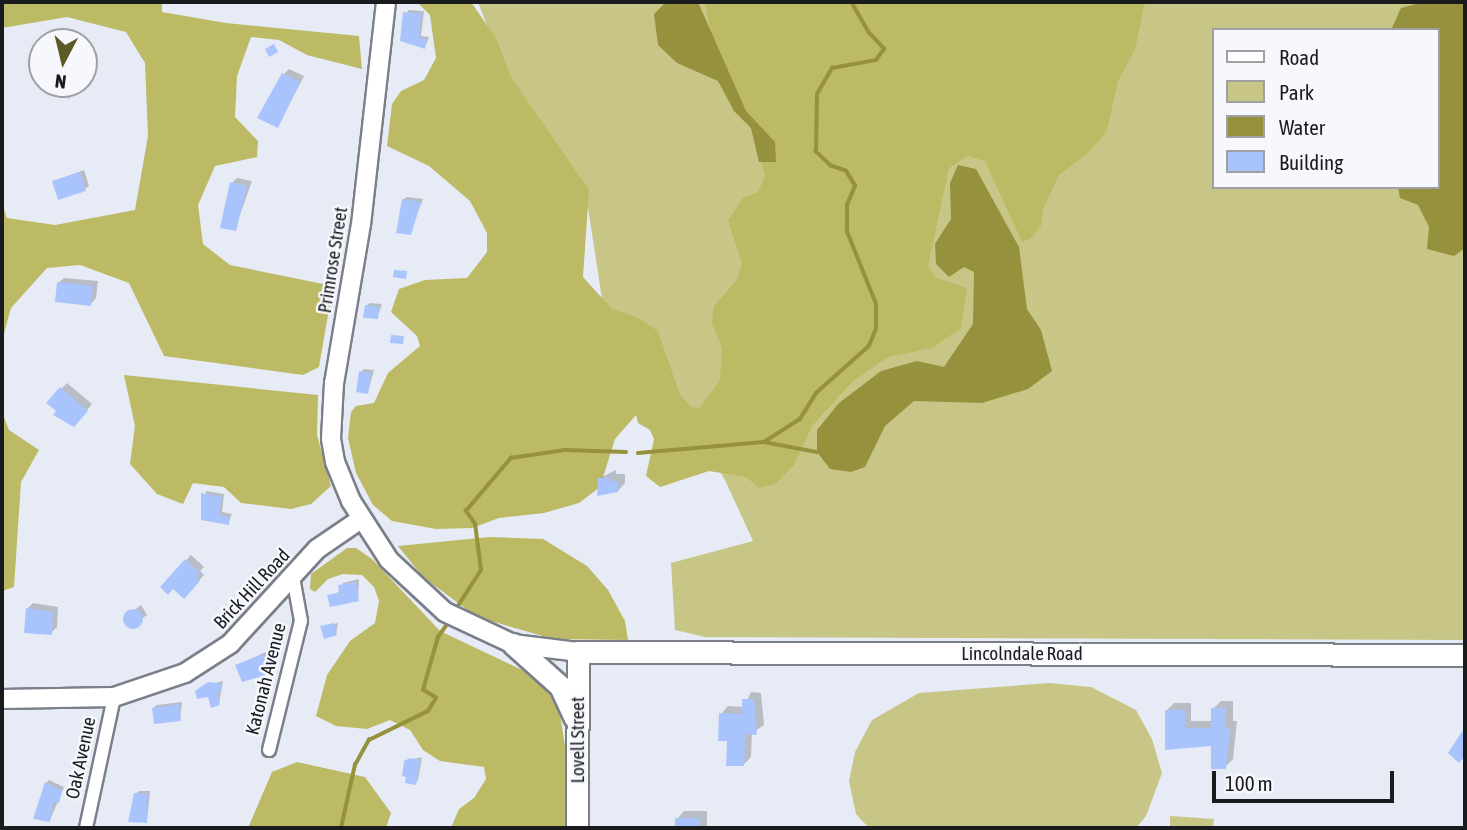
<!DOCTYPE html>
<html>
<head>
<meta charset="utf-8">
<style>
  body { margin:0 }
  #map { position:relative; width:1467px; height:830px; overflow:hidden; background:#e6ebf6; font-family:"Asap Condensed",sans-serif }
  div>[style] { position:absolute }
  .green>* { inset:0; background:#c8c686 }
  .forest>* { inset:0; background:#bdba65 }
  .water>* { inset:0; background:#95913c }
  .shadow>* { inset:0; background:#0003 }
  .stream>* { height:3.5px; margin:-1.75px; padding:0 1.75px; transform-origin:1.75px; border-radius:1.75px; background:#95913c }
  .building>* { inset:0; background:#a9c4fd }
  .round { border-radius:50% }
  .roads { filter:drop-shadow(2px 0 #7a7f89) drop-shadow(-2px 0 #7a7f89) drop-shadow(0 2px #7a7f89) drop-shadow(0 -2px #7a7f89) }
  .street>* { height:12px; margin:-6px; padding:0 6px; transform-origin:6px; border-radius:6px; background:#fff }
  .secondary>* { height:18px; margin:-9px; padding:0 9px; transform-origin:9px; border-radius:9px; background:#fff }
  .primary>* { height:21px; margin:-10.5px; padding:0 10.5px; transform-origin:10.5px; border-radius:10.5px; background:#fff }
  span { translate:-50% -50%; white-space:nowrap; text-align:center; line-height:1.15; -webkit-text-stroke:5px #f6f8fd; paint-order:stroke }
  .street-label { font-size:19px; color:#191b1f }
  .frame { position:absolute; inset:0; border:4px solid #191b1f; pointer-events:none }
  .legend { position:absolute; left:1212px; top:28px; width:228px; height:161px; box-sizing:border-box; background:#f6f8fd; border:2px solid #9ea0a4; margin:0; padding:9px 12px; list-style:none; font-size:21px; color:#191b1f }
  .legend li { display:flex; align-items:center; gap:14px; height:35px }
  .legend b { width:35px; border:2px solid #9ea0a4 }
  .north { position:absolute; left:28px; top:28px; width:70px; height:70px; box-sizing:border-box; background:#f6f8fd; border:2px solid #9ea0a4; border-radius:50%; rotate:187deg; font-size:19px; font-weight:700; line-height:28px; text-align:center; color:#191b1f }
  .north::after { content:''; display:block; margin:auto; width:24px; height:32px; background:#5b5926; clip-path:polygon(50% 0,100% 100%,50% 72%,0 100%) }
  .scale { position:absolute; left:1212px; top:771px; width:182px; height:32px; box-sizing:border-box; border:4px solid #191b1f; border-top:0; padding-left:9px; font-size:21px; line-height:24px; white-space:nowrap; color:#191b1f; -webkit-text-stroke:5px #f6f8fd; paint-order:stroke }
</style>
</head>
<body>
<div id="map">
  <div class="green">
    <div style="clip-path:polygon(evenodd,478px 2px,1465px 2px,1465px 640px,705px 637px,675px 630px,671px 563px,753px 541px,725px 480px,661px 370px,602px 299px,585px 188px,518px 106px,478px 2px,1213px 30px,1437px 30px,1437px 187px,1213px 187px,1213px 30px)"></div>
    <div style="clip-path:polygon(1049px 683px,1091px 687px,1136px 710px,1152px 739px,1162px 773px,1146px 816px,1136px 828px,869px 828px,856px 814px,849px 781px,855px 752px,872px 720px,919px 693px)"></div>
    <div style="clip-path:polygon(1170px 816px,1214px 819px,1213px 828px,1170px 828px)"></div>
  </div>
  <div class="forest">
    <div style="clip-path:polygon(2px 2px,162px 2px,162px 12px,226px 23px,359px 36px,362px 69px,307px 55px,279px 40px,251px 37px,237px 76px,235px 117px,258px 141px,257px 157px,215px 166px,198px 205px,203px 244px,230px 265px,333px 286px,319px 367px,303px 375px,164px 356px,129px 283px,80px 265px,47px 268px,11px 308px,2px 341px,2px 203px,7px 218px,55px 225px,135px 210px,148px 136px,145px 63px,126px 32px,67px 17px,2px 28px)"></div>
    <div style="clip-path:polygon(417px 2px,471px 2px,496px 38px,511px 77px,589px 190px,583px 277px,612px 309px,637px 317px,658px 331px,680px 395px,692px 407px,700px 408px,720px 380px,722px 348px,712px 323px,714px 306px,736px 281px,742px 264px,728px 220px,743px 198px,758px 192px,765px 176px,751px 118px,743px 113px,713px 46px,705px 2px,1145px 2px,1135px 50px,1118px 81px,1107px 131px,1089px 152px,1059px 175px,1043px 209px,1041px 226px,1030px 239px,1022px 242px,985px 161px,968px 156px,949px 168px,928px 266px,936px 278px,967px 288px,961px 328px,932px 348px,888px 357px,853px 381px,812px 426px,794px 465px,776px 484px,759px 488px,746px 477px,709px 471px,660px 487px,646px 476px,654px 439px,650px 430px,638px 423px,636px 415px,615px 439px,600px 487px,579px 503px,544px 513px,499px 518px,472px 528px,436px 529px,392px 521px,373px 505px,356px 473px,348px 438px,351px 412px,356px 406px,374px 403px,388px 373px,420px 346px,417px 336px,391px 312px,399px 289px,425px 280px,467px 278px,487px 252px,487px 233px,470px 201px,429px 166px,387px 146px,392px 104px,401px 91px,424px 80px,436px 58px,430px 15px)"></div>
    <div style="clip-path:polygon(124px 375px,318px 395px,317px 435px,331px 486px,311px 504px,291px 509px,241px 503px,224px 487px,193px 483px,183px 504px,157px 494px,130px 464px,135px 426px)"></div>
    <div style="clip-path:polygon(2px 412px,9px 430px,39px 450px,21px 482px,14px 587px,2px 591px)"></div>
    <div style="clip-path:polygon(489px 537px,543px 539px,587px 566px,608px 590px,625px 621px,628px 640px,553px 639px,477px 617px,423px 577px,398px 546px)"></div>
    <div style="clip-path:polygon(347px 548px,356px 548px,372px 559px,440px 631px,541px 679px,560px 714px,565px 746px,565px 828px,451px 828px,459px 809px,474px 798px,486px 779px,484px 767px,440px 761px,423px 750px,410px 730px,390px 720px,367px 729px,336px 726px,316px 716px,327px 675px,350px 641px,375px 623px,379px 601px,374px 587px,362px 575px,343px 574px,328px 579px,315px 592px,310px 589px,311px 574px)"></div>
    <div style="clip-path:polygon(297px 762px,365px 777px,391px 813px,386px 828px,248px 828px,272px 772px)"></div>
  </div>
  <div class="water">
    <div style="clip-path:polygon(666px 2px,698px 2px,746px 111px,775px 142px,776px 162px,759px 162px,751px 128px,734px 111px,718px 81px,677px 63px,658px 45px,654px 14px)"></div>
    <div style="clip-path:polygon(1424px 2px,1465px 2px,1465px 248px,1454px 256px,1427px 249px,1429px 227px,1418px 205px,1400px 198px,1398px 187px,1437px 187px,1437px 30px,1391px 30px,1401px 8px)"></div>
    <div style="clip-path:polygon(958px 165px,976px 169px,1019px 247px,1027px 309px,1041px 330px,1052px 371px,1028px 389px,982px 403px,914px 401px,885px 426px,865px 467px,851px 472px,830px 469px,817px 452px,817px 430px,839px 403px,881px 371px,917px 361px,944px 367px,973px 324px,974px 272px,964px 267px,949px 277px,936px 264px,935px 244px,951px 219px,950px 183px)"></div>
  </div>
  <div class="shadow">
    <div style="clip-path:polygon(408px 10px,424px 11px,421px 36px,429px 37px,425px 47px,402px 39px)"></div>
    <div style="clip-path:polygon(289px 69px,304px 76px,278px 126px,284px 74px)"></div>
    <div style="clip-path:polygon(84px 73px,89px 81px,84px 87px,60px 84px,84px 84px)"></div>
    <div style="clip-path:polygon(84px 170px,89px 186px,85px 189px,54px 181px)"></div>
    <div style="clip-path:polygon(237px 178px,252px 181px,235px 229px,232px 183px)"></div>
    <div style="clip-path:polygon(407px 197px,423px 199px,410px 233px,403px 200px)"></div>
    <div style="clip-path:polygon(64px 278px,98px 281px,96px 298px,91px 304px,58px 283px)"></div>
    <div style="clip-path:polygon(370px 303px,382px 304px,377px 318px,366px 306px)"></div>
    <div style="clip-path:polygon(364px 369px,374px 370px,368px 392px,361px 372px)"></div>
    <div style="clip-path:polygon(67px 383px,92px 404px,80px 419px,49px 402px)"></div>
    <div style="clip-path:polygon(616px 470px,616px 474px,625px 474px,625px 483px,618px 491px,600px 478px)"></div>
    <div style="clip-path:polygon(206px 491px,224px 494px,222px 512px,232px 514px,228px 523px,203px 519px)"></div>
    <div style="clip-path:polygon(191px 555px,204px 567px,200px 571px,204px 575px,184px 597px,173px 587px,162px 587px)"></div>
    <div style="clip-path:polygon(359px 579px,358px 599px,329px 596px,341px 591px,343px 583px)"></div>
    <div style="clip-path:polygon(33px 603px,58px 607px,57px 627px,51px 633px,28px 608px)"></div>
    <div style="clip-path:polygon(141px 605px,147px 615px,129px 628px,123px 618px)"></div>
    <div style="clip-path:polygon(338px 623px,336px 634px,323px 627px)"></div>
    <div style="clip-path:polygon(266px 652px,273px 669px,269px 672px,237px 665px)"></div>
    <div style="clip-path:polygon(223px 681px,219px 703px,200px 688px)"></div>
    <div style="clip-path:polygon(751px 692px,761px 693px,764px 725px,752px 733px,751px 757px,744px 764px,721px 714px,728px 706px,744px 707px)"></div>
    <div style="clip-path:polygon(1221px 701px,1233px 701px,1233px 721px,1237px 721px,1233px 759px,1225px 767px,1213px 744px,1167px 748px,1167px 710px,1174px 703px,1191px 703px,1191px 721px,1213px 721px,1213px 709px)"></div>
    <div style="clip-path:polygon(182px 702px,180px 719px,153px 708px,157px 705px)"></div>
    <div style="clip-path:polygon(422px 757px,418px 780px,415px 783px,406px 761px)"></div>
    <div style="clip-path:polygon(49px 780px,64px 787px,50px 820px,46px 783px)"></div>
    <div style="clip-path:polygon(139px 791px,150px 791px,147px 821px,136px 794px)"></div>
    <div style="clip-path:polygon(684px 811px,707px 811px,707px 828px,677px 828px,677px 819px)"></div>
  </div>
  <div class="stream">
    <div style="left:764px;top:442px;width:43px;rotate:-32.6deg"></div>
    <div style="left:800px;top:419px;width:31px;rotate:-58deg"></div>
    <div style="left:816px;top:393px;width:71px;rotate:-41.6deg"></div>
    <div style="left:869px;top:346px;width:18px;rotate:-68deg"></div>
    <div style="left:876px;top:329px;width:25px;rotate:-90deg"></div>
    <div style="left:876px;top:304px;width:78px;rotate:-111.9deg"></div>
    <div style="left:847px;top:232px;width:27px;rotate:-90deg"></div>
    <div style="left:847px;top:205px;width:21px;rotate:-67deg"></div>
    <div style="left:855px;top:186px;width:17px;rotate:-121deg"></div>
    <div style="left:846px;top:171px;width:16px;rotate:-162deg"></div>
    <div style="left:831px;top:166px;width:21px;rotate:-137deg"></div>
    <div style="left:816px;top:152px;width:58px;rotate:-89deg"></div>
    <div style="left:817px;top:94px;width:30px;rotate:-60deg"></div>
    <div style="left:832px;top:68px;width:45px;rotate:-10.3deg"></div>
    <div style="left:876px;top:60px;width:14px;rotate:-54deg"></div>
    <div style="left:884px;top:49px;width:22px;rotate:-133deg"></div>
    <div style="left:869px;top:33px;width:36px;rotate:-120deg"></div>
    <div style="left:638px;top:453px;width:126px;rotate:-5deg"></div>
    <div style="left:764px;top:442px;width:54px;rotate:10.7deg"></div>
    <div style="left:456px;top:609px;width:46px;rotate:-57.3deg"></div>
    <div style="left:481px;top:570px;width:46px;rotate:-97.4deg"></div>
    <div style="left:475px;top:524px;width:16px;rotate:-125deg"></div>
    <div style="left:466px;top:511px;width:70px;rotate:-49.7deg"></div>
    <div style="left:511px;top:458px;width:55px;rotate:-8.4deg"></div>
    <div style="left:565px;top:450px;width:61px;rotate:1.9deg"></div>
    <div style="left:341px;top:828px;width:65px;rotate:-77.5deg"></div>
    <div style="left:355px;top:765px;width:29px;rotate:-61deg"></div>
    <div style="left:369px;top:740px;width:66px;rotate:-26.2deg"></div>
    <div style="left:428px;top:711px;width:15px;rotate:-58deg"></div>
    <div style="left:436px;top:698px;width:15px;rotate:-148deg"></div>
    <div style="left:423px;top:690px;width:55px;rotate:-74.2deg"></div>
    <div style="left:438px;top:637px;width:22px;rotate:-54deg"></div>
  </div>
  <div class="building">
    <div style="clip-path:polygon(403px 12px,421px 14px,419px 38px,426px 39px,425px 49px,400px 41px)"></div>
    <div style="clip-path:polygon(274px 44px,278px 52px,269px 57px,265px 49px)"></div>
    <div style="clip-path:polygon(282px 73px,300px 82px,278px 128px,257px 118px)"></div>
    <div style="clip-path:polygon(58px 84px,82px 84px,85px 88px,68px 99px)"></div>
    <div style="clip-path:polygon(80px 172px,86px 191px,58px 200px,52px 181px)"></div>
    <div style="clip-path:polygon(230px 182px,247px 186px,236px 231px,220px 228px)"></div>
    <div style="clip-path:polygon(402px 199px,421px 202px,411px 235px,396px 233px)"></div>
    <div style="clip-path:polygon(394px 270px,407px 271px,406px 279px,393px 277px)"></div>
    <div style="clip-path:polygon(57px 282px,93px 286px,91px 306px,55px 302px)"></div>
    <div style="clip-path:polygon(365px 305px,379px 307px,378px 319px,363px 318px)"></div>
    <div style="clip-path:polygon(391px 335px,404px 336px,403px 344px,390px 343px)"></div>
    <div style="clip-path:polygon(359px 371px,371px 373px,368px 394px,356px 392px)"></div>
    <div style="clip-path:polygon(60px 387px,88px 411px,74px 427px,53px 415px,56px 411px,46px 403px)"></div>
    <div style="clip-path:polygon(609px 477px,609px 481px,618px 481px,618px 492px,597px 496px,598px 478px)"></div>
    <div style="clip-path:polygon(201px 493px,222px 497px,219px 515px,230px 517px,229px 525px,201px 520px)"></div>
    <div style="clip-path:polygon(185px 559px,200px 573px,196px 577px,200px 581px,184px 599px,173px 589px,168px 595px,160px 587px)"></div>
    <div style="clip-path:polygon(356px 582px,359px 601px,330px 607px,327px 595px,339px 593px,338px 585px)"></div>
    <div style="clip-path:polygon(26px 608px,53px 612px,52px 635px,24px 633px)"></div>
    <div class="round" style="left:123px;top:609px;width:20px;height:20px"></div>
    <div style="clip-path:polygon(334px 623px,337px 635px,324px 639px,320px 626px)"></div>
    <div style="clip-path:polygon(263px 654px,270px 674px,242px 682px,235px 665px)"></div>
    <div style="clip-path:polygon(208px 682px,220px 683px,222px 690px,217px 692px,220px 705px,211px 708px,208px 697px,197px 699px,195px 691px)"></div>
    <div style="clip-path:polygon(742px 699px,754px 699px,757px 735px,746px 734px,744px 766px,726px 766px,727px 741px,718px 741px,719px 713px,742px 714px)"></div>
    <div style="clip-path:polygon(179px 704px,181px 721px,154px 724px,152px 708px)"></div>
    <div style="clip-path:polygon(1211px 708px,1226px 708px,1226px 728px,1230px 728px,1226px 769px,1211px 769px,1211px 746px,1165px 750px,1165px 710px,1185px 710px,1185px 728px,1211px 728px)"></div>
    <div style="clip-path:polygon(1465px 727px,1465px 756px,1459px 763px,1448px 753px)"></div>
    <div style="clip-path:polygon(410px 758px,420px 760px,416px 785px,405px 783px,406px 777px,402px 776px,404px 761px)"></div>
    <div style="clip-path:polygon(45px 782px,62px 791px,59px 803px,53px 802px,50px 822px,33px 819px)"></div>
    <div style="clip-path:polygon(134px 793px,147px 794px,147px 823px,128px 822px)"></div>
    <div style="clip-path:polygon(675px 818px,700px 818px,700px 828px,675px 828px)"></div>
  </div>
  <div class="roads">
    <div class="street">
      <div style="left:269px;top:750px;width:133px;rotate:-76.1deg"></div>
      <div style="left:301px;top:621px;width:45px;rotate:-100.3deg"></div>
      <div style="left:86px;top:828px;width:134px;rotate:-77.9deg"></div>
    </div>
    <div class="secondary">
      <div style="left:386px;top:2px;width:223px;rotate:96.4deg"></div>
      <div style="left:361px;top:224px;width:161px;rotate:99.6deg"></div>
      <div style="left:334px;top:383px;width:56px;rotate:93.1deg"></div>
      <div style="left:331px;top:439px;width:23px;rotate:80deg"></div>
      <div style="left:335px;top:462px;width:42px;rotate:67.7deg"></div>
      <div style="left:351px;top:501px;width:70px;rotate:57.2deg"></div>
      <div style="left:389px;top:560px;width:76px;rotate:42.9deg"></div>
      <div style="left:445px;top:612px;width:75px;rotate:25.2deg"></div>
      <div style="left:513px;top:644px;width:65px;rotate:7deg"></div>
      <div style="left:2px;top:699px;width:112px;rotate:-1deg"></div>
      <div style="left:114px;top:697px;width:75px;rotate:-18.7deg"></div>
      <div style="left:185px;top:673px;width:54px;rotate:-32.8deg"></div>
      <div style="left:230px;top:644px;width:129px;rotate:-47.5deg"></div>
      <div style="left:317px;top:549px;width:53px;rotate:-34.3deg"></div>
    </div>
    <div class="primary">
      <div style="left:513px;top:644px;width:63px;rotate:41.8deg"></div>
      <div style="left:560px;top:686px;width:35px;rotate:65deg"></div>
      <div style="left:577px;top:828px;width:176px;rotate:-89.7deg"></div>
      <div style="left:578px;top:652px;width:887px;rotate:0.19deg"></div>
    </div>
  </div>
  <div class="street-label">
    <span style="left:333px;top:260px;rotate:-81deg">Primrose Street</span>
    <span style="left:252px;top:589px;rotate:-47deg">Brick Hill Road</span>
    <span style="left:1022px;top:654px">Lincolndale Road</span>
    <span style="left:266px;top:679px;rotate:-76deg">Katonah Avenue</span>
    <span style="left:578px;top:740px;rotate:-90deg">Lovell Street</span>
    <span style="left:81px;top:758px;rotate:-78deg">Oak Avenue</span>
  </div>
  <div class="frame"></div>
  <ul class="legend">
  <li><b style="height:9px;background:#fff"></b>Road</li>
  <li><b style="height:19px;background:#c8c686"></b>Park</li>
  <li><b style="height:19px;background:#95913c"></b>Water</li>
  <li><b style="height:19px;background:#a9c4fd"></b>Building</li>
  </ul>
  <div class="north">N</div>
  <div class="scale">100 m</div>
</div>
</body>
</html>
